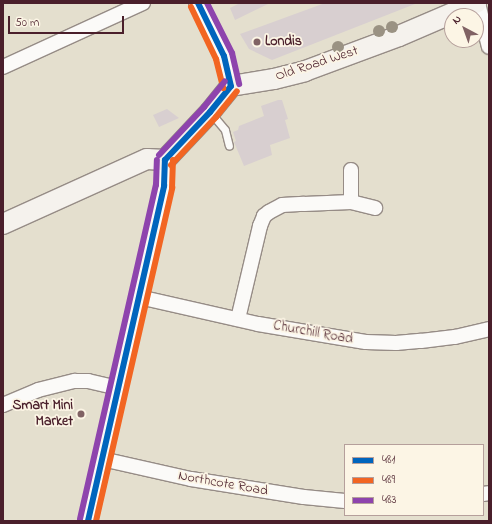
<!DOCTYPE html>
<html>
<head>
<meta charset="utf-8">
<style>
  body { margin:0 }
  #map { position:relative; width:492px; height:524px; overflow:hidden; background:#e4dfce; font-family:"Indie Flower",sans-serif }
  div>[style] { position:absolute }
  .building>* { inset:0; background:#d8cfd0 }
  .roads { filter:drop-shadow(1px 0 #968c86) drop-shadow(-1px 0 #968c86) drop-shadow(0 1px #968c86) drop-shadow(0 -1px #968c86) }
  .service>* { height:7px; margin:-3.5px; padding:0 3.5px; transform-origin:3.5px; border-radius:3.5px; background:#fbfaf8 }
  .minor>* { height:14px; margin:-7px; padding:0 7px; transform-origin:7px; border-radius:7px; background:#fbfaf8 }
  .tertiary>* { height:18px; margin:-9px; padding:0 9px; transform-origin:9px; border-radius:9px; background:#fbfaf8 }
  .secondary>* { height:20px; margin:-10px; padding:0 10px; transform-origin:10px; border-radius:10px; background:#f5f2ed }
  .bus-1>* { height:6px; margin:-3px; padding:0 3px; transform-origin:3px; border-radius:3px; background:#0065bd }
  .bus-2>* { height:6px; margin:-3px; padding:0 3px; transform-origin:3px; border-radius:3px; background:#f26522 }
  .bus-3>* { height:6px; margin:-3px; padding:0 3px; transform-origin:3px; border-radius:3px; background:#8e44ad }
  .trees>* { width:12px; height:12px; margin:-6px; border-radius:50%; background:#9a9283 }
  .dots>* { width:11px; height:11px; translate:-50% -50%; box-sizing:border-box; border:2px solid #fcf5e5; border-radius:50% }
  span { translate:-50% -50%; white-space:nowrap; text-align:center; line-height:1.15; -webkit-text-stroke:3.5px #fcf5e5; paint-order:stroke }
  .poi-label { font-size:14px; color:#4a1f2b; font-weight:700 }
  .left { translate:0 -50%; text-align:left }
  .right { translate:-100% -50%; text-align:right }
  .street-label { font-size:14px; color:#4a1f2b }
  .frame { position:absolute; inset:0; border:4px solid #4a1f2b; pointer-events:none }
  .legend { position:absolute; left:344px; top:444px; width:140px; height:72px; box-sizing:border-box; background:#fcf5e5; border:1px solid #b59f9b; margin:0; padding:5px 7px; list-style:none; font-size:12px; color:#4a1f2b }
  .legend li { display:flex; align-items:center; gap:8px; height:20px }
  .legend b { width:20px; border:1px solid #b59f9b }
  .north { position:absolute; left:444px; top:8px; width:40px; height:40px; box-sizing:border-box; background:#fcf5e5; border:1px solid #b59f9b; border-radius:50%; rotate:319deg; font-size:11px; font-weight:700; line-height:16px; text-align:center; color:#4a1f2b }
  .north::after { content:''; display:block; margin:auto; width:14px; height:18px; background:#806264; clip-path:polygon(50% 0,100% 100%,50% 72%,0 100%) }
  .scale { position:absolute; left:8px; top:16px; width:116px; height:18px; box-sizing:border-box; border:2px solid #4a1f2b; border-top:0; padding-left:5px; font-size:12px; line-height:14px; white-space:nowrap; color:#4a1f2b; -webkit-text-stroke:3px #fcf5e5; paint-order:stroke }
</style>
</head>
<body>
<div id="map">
  <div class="building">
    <div style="clip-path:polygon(240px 3px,270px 3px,235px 20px,230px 8px)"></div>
    <div style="clip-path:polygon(325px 3px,415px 4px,272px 60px,249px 49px,240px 34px)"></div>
    <div style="clip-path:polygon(278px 100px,282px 100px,288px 119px,285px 120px,290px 138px,270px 145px,272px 155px,244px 166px,234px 142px,236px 141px,233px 132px,238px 130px,239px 126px,264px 116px,261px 106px)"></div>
    <div style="clip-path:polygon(167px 109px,179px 118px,159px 127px,153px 115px)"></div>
  </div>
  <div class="roads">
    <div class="service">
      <div style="left:210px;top:112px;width:23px;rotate:50deg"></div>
      <div style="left:225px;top:130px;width:16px;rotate:76deg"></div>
    </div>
    <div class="minor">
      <div style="left:478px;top:3px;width:45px;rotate:76deg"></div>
      <div style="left:3px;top:67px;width:154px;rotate:-24.6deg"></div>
      <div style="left:351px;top:170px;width:32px;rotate:90deg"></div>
      <div style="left:139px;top:297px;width:122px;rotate:12.8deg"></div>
      <div style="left:258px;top:324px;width:109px;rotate:9.5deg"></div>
      <div style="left:366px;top:342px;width:30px;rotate:2deg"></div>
      <div style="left:396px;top:343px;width:25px;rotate:-5deg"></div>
      <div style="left:421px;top:341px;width:34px;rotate:-7deg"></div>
      <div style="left:455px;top:337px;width:35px;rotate:-13deg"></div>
      <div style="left:238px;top:319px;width:96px;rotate:-76.7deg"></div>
      <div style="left:260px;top:226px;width:11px;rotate:-68deg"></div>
      <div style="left:264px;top:216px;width:6px;rotate:-39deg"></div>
      <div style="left:269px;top:212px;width:15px;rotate:-28deg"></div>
      <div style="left:282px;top:205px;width:22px;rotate:-3deg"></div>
      <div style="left:304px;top:204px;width:47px;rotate:-2.4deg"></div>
      <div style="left:351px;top:202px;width:25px;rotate:14deg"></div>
      <div style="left:3px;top:405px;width:38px;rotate:-23deg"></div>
      <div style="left:38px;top:390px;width:38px;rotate:-14deg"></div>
      <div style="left:75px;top:381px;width:13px"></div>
      <div style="left:88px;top:381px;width:32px;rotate:13deg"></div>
      <div style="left:102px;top:459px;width:91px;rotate:12.7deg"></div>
      <div style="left:191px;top:479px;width:114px;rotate:9.1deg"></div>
      <div style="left:304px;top:497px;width:41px;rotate:5.6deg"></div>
      <div style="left:483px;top:494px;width:6px;rotate:-9deg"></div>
    </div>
    <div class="tertiary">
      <div style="left:198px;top:3px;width:59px;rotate:63.9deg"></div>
      <div style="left:224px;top:56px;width:31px;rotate:77deg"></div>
      <div style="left:88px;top:521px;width:344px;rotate:-77.2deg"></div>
      <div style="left:164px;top:186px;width:26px;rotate:-88deg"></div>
    </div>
    <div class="secondary">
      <div style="left:3px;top:224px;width:158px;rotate:-24.3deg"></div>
      <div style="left:147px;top:159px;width:18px;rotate:3deg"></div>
      <div style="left:165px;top:160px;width:66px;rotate:-46.8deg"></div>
      <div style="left:210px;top:112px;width:33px;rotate:-51deg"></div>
      <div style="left:231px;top:86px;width:44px;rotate:-9.2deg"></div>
      <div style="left:274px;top:79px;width:32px;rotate:-14deg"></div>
      <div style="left:305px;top:71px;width:100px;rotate:-20.4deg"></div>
      <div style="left:399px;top:36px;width:84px;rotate:-23.2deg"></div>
    </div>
  </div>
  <div class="bus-1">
    <div style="left:198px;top:3px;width:59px;rotate:63.9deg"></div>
    <div style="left:224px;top:56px;width:31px;rotate:77deg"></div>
    <div style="left:165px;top:160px;width:66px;rotate:-46.8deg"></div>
    <div style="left:210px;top:112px;width:33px;rotate:-51deg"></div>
    <div style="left:88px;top:521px;width:344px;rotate:-77.2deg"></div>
    <div style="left:164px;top:186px;width:26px;rotate:-88deg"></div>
  </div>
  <div class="bus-2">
    <div style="left:191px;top:7px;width:58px;rotate:64.3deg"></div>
    <div style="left:216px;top:59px;width:30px;rotate:76deg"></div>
    <div style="left:171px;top:165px;width:66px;rotate:-46.8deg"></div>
    <div style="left:216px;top:117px;width:33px;rotate:-51deg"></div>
    <div style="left:96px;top:521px;width:342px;rotate:-77.1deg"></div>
    <div style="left:172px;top:188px;width:28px;rotate:-88deg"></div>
  </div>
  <div class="bus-3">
    <div style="left:207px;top:3px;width:56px;rotate:63.4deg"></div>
    <div style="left:232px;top:53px;width:32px;rotate:77deg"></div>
    <div style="left:159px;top:155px;width:66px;rotate:-46.8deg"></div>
    <div style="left:204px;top:107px;width:33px;rotate:-51deg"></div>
    <div style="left:80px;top:519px;width:343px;rotate:-77.2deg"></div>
    <div style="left:156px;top:185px;width:25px;rotate:-88deg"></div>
  </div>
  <div class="trees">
    <div style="left:392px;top:27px"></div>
    <div style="left:379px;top:31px"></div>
    <div style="left:338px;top:47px"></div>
  </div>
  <div class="dots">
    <div style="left:257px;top:42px;background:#806264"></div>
    <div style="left:81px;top:414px;background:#806264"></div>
  </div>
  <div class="poi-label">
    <span class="left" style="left:265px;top:42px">Londis</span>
    <span class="right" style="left:73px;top:414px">Smart Mini<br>Market</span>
  </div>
  <div class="street-label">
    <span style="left:317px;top:64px;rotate:-18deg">Old Road West</span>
    <span style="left:313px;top:333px;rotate:10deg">Churchill Road</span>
    <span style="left:223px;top:484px;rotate:10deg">Northcote Road</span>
  </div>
  <div class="frame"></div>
  <ul class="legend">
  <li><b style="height:5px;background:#0065bd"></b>481</li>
  <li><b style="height:5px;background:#f26522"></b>489</li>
  <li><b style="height:5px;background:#8e44ad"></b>483</li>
  </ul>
  <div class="north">N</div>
  <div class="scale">50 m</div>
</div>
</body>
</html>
